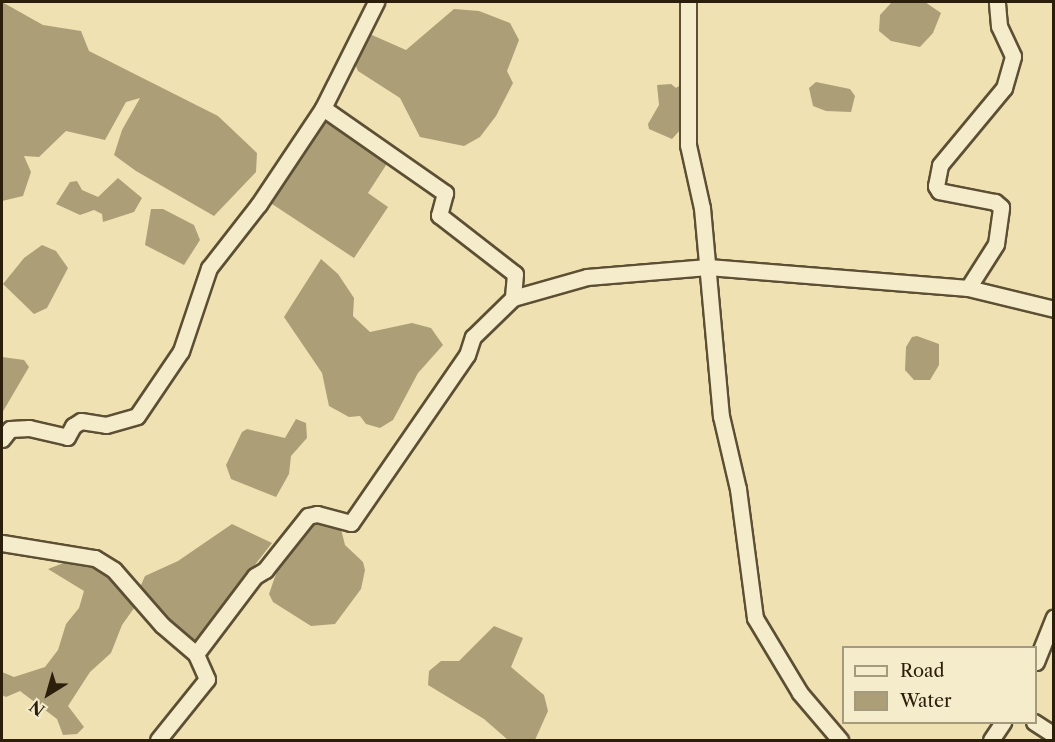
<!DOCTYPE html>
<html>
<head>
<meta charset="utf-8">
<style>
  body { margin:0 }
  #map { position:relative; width:1055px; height:742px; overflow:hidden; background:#efe1b1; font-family:"Libre Caslon Text",serif }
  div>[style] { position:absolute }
  .water>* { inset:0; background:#ac9f78 }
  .roads { filter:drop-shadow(2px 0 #5c4f34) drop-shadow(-2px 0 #5c4f34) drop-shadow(0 2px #5c4f34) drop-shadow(0 -2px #5c4f34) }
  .minor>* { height:15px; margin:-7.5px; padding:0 7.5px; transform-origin:7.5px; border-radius:7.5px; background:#f5eccc }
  span { translate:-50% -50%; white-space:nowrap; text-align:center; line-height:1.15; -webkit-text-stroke:6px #f5eccc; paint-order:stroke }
  .frame { position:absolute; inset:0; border:3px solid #2b1e0a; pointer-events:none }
  .legend { position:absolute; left:842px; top:646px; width:195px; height:78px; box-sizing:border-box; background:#f5eccc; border:2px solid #a49a7e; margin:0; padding:8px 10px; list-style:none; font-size:18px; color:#2b1e0a }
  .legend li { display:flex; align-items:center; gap:12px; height:30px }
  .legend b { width:30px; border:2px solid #a49a7e }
  .north { position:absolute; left:18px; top:664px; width:60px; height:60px; -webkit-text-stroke:4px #f5eccc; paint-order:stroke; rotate:217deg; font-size:16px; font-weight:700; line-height:24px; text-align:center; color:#2b1e0a }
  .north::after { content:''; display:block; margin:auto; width:21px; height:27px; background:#2b1e0a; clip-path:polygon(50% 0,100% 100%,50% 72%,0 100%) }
</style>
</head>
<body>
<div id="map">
  <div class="water">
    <div style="clip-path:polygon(2px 2px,43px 25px,81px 31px,89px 51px,218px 116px,257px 153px,256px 172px,214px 216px,136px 171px,114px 155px,122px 130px,140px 98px,126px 102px,105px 140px,66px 131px,39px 157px,24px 156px,31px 172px,23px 196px,2px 201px)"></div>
    <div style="clip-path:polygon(892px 2px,925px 2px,941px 13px,933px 33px,920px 47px,891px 41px,879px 31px,880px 15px)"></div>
    <div style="clip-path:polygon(454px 9px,479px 11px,510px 23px,519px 40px,507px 71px,513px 83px,496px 116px,480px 137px,464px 146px,420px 137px,400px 98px,358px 71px,352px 57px,360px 36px,372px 35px,406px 50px)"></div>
    <div style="clip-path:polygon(816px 82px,850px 89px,855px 96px,851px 112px,826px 111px,813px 106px,809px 88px)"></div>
    <div style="clip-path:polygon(671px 84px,676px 88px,682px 84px,683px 127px,672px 139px,649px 129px,648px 124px,659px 105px,657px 85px)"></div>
    <div style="clip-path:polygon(322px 115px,390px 159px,368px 193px,388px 207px,354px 258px,266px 200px)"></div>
    <div style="clip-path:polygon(118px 178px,142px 198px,134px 212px,103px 222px,102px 214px,94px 210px,80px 215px,56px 204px,70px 182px,77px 181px,82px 190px,98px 197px)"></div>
    <div style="clip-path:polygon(151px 209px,163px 209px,194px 225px,200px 240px,184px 265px,145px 245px)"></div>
    <div style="clip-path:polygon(42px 245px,56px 251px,68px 268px,47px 308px,34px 314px,3px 284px,24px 258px)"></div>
    <div style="clip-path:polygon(321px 259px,338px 274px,354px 298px,353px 316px,370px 332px,412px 323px,431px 328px,443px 345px,418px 373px,393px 420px,380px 428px,366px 424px,360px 416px,349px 417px,329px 406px,322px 373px,284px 317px)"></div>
    <div style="clip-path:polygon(917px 336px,939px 344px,939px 365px,930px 380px,914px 380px,905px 370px,906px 347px,912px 337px)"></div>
    <div style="clip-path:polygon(2px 357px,24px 360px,29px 367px,2px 413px)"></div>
    <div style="clip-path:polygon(296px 419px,306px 423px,307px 438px,291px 456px,289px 474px,276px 497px,231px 479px,226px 465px,242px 432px,247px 429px,285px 438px)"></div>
    <div style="clip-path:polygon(315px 519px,341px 529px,345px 545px,363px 562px,365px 570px,361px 589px,335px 624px,311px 626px,273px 602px,269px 594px,277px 571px)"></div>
    <div style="clip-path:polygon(232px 524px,272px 543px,219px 611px,211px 633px,191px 645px,138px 592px,145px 576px,178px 561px)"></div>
    <div style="clip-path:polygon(71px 560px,117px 578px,137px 604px,122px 625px,111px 653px,90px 672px,68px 706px,84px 727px,77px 734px,63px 735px,57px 719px,20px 691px,6px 697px,2px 695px,2px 672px,14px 677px,45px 667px,58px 650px,66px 624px,79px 608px,84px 591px,48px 569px)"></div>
    <div style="clip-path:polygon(494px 626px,523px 638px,511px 667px,544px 695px,548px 711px,535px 740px,508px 740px,484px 719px,428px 685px,429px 671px,441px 661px,459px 661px)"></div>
  </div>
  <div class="roads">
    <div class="minor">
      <div style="left:688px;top:2px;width:143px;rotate:90deg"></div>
      <div style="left:688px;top:145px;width:65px;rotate:77.5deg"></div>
      <div style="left:702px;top:208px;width:209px;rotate:84.8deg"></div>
      <div style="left:721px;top:416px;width:75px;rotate:76.9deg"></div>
      <div style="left:738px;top:489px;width:130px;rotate:82.5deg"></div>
      <div style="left:755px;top:618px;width:87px;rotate:59deg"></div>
      <div style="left:800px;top:693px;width:62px;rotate:49.6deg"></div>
      <div style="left:323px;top:108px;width:149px;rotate:34.9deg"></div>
      <div style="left:445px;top:193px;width:23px;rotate:105deg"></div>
      <div style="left:439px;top:215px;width:96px;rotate:37.8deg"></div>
      <div style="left:515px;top:274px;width:24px;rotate:95deg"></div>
      <div style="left:968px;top:288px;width:52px;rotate:-57.5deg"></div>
      <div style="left:996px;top:244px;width:37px;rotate:-82deg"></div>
      <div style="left:1001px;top:207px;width:8px;rotate:-140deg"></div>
      <div style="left:995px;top:202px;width:57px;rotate:-168.9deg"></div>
      <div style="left:939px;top:191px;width:6px;rotate:-121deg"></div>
      <div style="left:936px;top:186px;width:21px;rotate:-79deg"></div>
      <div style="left:940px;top:165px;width:100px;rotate:-50.3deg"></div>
      <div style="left:1004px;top:88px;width:33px;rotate:-74deg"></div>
      <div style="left:1013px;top:56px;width:33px;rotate:-115deg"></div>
      <div style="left:999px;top:26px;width:24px;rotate:-95deg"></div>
      <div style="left:2px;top:439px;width:13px;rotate:-51deg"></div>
      <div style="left:10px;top:429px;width:19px;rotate:-3deg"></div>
      <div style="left:29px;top:428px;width:39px;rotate:13deg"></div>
      <div style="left:67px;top:437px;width:13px;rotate:-61deg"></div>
      <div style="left:73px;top:426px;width:9px;rotate:-32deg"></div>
      <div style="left:81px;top:421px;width:25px;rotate:9deg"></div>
      <div style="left:106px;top:425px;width:32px;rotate:-16deg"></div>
      <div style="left:137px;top:416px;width:78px;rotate:-55.9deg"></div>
      <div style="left:181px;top:351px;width:88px;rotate:-71.4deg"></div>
      <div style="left:209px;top:268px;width:81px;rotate:-52deg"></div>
      <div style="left:259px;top:204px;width:115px;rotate:-56.3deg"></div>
      <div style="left:323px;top:108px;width:119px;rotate:-63.4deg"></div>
      <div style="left:2px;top:543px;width:94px;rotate:9.2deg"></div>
      <div style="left:95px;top:558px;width:22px;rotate:32deg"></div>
      <div style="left:114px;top:570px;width:73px;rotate:48.9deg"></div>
      <div style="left:162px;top:625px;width:45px;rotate:40.5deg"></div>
      <div style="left:1036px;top:662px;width:48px;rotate:-68.2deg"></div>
      <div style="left:1034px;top:722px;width:24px;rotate:33deg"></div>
      <div style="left:158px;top:740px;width:78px;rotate:-51.2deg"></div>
      <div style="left:207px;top:679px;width:27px;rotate:-114deg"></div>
      <div style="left:196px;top:654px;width:98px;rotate:-52.9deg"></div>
      <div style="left:255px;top:576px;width:12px;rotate:-31deg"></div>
      <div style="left:265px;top:570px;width:69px;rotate:-51.5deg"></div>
      <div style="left:308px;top:516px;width:9px;rotate:-13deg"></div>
      <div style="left:317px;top:514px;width:35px;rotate:15deg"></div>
      <div style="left:351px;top:523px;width:204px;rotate:-55.4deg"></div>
      <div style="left:467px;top:355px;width:19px;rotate:-72deg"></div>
      <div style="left:473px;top:337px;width:56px;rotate:-44.3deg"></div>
      <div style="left:513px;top:298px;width:77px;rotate:-15.8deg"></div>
      <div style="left:587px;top:277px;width:121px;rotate:-4.7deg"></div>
      <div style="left:708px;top:267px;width:261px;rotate:4.6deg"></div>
      <div style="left:968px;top:288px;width:89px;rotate:13.7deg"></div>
      <div style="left:991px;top:740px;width:22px;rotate:-56deg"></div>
    </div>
  </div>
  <div class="frame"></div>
  <ul class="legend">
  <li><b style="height:8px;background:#f5eccc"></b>Road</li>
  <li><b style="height:16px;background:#ac9f78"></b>Water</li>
  </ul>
  <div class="north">N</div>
</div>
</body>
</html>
